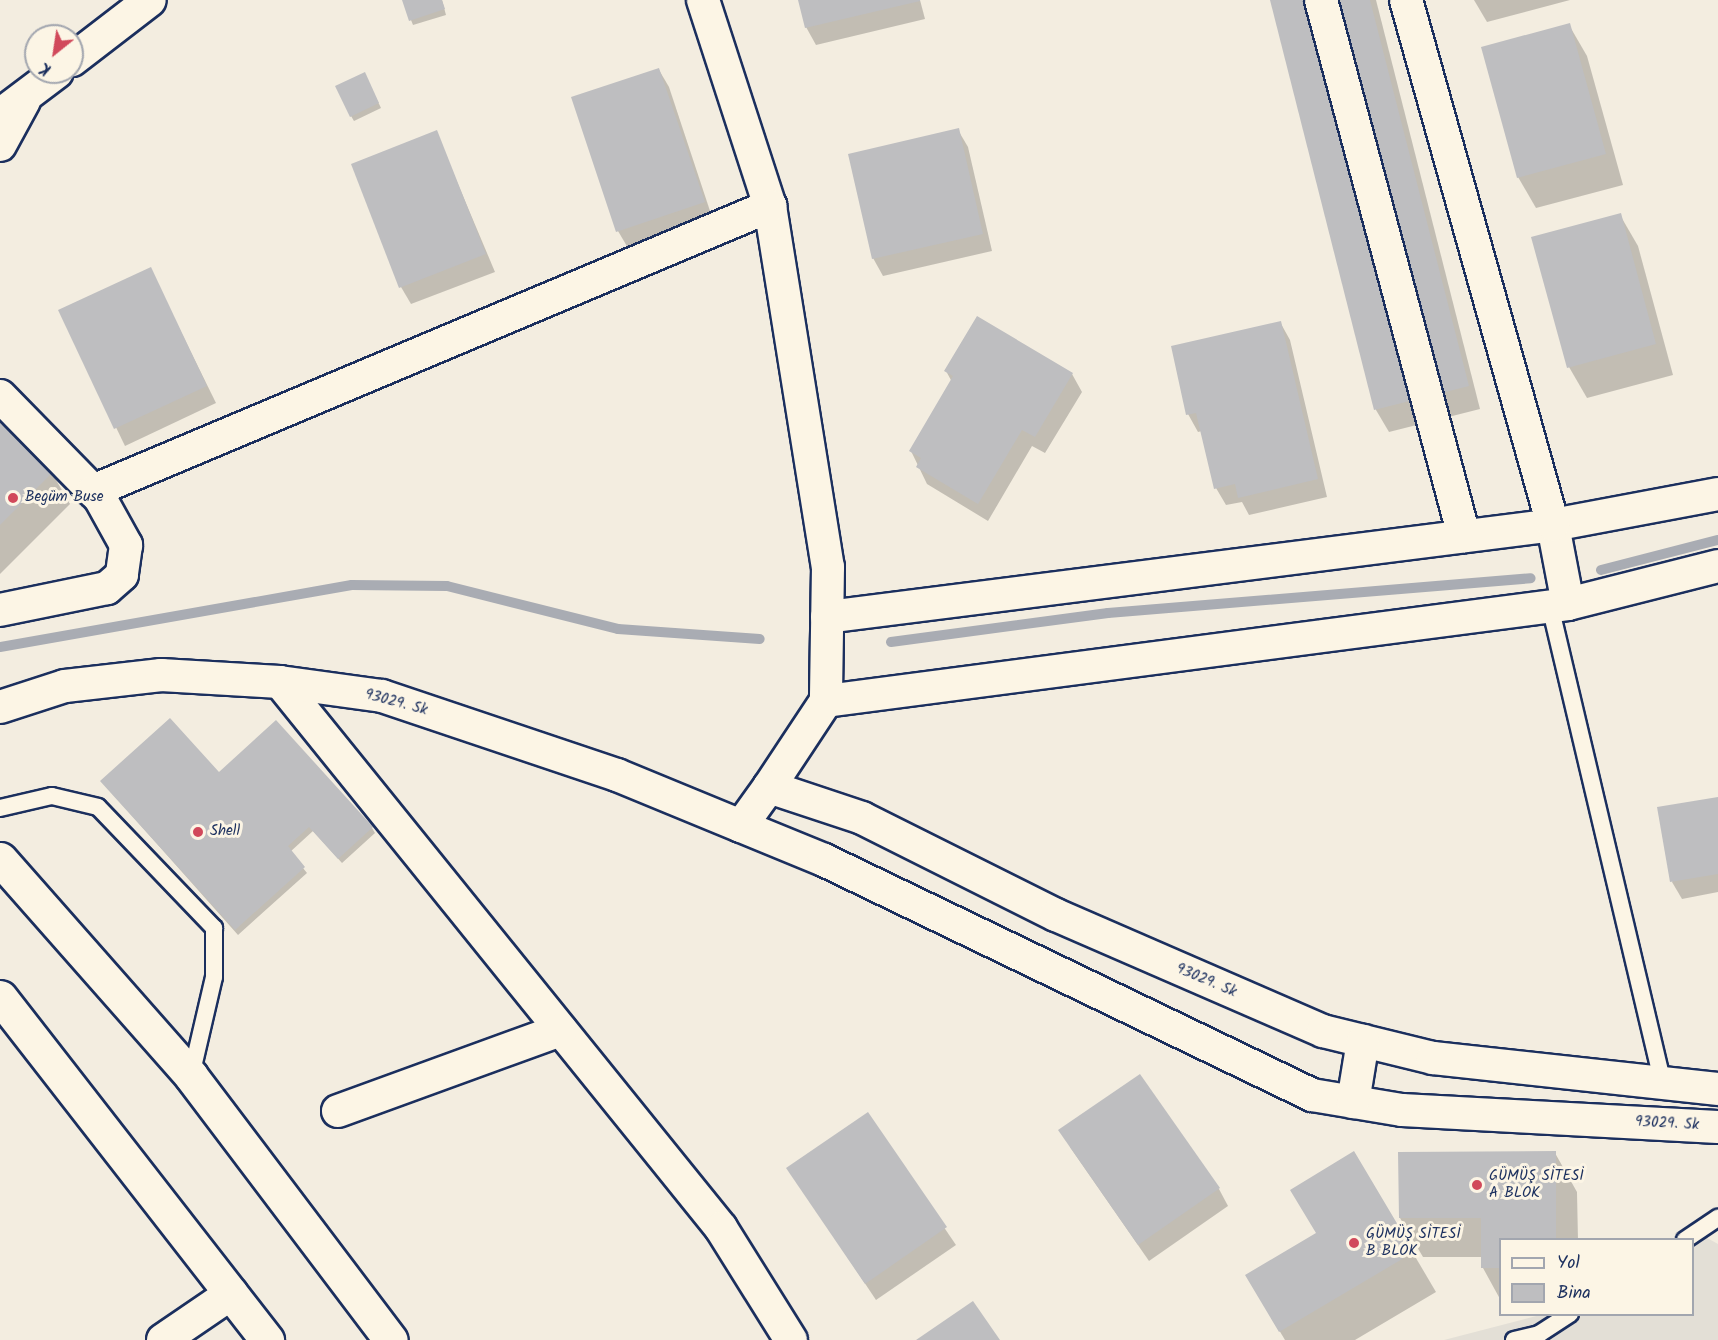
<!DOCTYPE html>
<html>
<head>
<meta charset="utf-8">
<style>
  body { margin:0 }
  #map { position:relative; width:1718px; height:1340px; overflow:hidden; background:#f3ede0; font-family:Kalam,sans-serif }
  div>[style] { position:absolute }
  .built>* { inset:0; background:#e3dfd6 }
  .shadow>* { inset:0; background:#0003 }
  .stream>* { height:10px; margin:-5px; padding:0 5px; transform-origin:5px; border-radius:5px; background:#a9acb3 }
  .building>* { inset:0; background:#bebec0 }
  .roads { filter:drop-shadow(2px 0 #1b2f5e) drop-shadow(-2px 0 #1b2f5e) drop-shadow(0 2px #1b2f5e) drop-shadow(0 -2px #1b2f5e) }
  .lane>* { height:16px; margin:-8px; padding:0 8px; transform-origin:8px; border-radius:8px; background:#fcf5e5 }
  .street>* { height:32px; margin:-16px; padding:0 16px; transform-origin:16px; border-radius:16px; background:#fcf5e5 }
  .primary>* { height:33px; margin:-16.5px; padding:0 16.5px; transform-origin:16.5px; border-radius:16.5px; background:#fcf5e5 }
  .dots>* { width:16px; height:16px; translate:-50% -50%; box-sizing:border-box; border:3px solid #fcf5e5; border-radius:50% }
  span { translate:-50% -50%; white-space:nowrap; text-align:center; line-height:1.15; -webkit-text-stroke:6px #fcf5e5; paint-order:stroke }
  .poi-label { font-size:15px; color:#1b2f5e }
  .left { translate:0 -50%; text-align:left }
  .street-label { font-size:15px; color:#1b2f5e }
  .legend { position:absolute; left:1499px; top:1238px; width:195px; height:78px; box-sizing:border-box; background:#fcf5e5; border:2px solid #a2a6af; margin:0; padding:8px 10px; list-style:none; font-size:18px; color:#1b2f5e }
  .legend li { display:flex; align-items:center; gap:12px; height:30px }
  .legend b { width:30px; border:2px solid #a2a6af }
  .north { position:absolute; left:24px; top:24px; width:60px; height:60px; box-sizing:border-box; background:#fcf5e5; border:2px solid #a2a6af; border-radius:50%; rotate:210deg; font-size:16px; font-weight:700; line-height:24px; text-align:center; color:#1b2f5e }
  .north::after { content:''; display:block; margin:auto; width:21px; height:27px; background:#d1495b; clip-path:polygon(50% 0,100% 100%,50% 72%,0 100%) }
</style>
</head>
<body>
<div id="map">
  <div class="built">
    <div style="clip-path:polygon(1698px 1233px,1718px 1244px,1718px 1340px,1444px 1340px,1540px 1315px,1692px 1314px,1692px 1240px)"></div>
  </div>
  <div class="shadow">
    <div style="clip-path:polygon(403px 0,442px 0,446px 15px,413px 25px)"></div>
    <div style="clip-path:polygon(800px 0,920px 0,925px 19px,816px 45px,806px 27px)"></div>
    <div style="clip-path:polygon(1271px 0,1376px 0,1480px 409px,1389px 432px,1376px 410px)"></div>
    <div style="clip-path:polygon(1474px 0,1570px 0,1487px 22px)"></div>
    <div style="clip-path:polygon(1569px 25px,1587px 56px,1623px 185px,1536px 208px,1518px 177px)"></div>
    <div style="clip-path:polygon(659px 70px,669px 87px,713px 220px,628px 248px,618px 231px)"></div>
    <div style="clip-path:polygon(367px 79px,381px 108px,354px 121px,351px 116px)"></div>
    <div style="clip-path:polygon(958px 130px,968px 147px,992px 251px,883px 276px,873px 258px)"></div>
    <div style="clip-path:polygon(436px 132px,495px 272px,411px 304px,401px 287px)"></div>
    <div style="clip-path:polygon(1620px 215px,1638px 246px,1673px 375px,1587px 398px,1569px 367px)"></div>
    <div style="clip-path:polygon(150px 269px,216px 403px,125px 446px,60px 311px)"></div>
    <div style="clip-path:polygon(1280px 322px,1290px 340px,1327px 497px,1249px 515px,1242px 502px,1226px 505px,1216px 488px,1202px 431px,1198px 432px,1188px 414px)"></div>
    <div style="clip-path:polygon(946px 371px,1072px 374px,1082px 392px,1045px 453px,1032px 446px,988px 521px,927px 484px,911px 451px,952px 382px)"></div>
    <div style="clip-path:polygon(0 425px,52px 473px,70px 504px,0 574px)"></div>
    <div style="clip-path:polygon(218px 774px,372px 828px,375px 833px,342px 863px,313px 831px,290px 852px,307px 873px,238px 935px,102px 782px)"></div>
    <div style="clip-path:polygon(1718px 798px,1718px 892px,1682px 899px,1672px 882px)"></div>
    <div style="clip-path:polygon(867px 1114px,956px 1245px,876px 1300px,788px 1168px)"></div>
    <div style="clip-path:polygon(1070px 1147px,1219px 1189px,1228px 1206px,1149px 1261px)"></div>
    <div style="clip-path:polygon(1555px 1153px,1577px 1192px,1578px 1240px,1500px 1240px,1500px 1299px,1483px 1268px,1483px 1257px,1423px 1257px,1400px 1218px)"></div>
    <div style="clip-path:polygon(1413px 1253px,1436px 1292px,1355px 1340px,1285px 1340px,1270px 1315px)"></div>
  </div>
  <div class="stream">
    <div style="left:1601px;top:570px;width:121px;rotate:-14.4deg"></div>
    <div style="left:891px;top:642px;width:219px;rotate:-7.6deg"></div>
    <div style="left:1108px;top:613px;width:424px;rotate:-4.7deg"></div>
    <div style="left:0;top:647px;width:357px;rotate:-10deg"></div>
    <div style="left:352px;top:585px;width:95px;rotate:0.6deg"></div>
    <div style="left:447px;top:586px;width:176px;rotate:14.1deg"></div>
    <div style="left:618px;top:629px;width:142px;rotate:4deg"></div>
  </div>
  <div class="building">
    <div style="clip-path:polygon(402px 0,442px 0,445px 9px,409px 21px)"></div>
    <div style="clip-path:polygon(798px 0,920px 0,920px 1px,805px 28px)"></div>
    <div style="clip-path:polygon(1270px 0,1370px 0,1469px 386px,1374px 410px)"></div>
    <div style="clip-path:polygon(1570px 23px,1606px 154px,1517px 178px,1481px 47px)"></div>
    <div style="clip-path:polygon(659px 68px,705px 202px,616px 232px,571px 97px)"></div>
    <div style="clip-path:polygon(365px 72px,379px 103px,350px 117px,335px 86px)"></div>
    <div style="clip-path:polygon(959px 128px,983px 234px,872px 259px,848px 154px)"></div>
    <div style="clip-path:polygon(437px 130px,486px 254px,399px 288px,351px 164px)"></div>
    <div style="clip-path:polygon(1621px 213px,1656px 344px,1567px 368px,1531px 237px)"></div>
    <div style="clip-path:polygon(151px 267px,207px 386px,114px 429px,58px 310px)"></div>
    <div style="clip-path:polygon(977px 316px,1073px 373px,1035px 437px,1022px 430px,978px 504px,916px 467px,921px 458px,909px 451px,953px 376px,944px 371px)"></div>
    <div style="clip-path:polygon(1281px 321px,1318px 479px,1238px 498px,1235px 484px,1214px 489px,1196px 413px,1186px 415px,1171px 346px)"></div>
    <div style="clip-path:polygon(0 423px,53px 472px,0 525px)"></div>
    <div style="clip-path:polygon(170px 718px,219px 772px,276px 720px,373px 827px,338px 859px,309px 827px,288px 846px,305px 867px,235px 930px,100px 781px)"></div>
    <div style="clip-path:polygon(1718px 797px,1718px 874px,1670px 882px,1657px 807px)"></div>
    <div style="clip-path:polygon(1140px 1074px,1220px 1188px,1138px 1245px,1058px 1130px)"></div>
    <div style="clip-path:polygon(868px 1112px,947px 1227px,865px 1284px,786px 1168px)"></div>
    <div style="clip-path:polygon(1354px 1151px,1414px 1252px,1279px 1332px,1245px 1275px,1316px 1233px,1290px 1190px)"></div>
    <div style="clip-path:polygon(1556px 1151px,1556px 1240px,1500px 1240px,1500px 1268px,1481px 1268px,1481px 1218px,1399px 1218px,1398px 1152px)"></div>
    <div style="clip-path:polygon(973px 1301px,1000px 1340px,916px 1340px)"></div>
  </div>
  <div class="roads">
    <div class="lane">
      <div style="left:1550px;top:606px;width:488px;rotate:76.7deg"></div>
      <div style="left:0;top:808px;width:53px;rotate:-13deg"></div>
      <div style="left:52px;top:796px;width:47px;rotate:13.4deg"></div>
      <div style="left:98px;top:807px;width:168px;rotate:46.2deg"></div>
      <div style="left:214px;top:928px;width:49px;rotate:90deg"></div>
      <div style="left:214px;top:977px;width:102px;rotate:103.1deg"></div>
      <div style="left:1685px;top:1240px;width:40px;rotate:-34deg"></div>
      <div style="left:1514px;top:1340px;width:26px;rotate:-13deg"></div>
      <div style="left:1539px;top:1334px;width:37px;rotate:-33deg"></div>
    </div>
    <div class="street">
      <div style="left:703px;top:0;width:217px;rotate:72deg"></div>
      <div style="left:770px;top:206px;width:366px;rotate:80.9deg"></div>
      <div style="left:828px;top:567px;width:134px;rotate:90.9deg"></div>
      <div style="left:826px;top:701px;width:103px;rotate:123.5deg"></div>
      <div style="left:1321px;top:0;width:555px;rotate:75.06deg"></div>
      <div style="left:72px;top:60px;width:98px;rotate:-37.6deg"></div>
      <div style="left:0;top:115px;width:71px;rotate:-37deg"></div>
      <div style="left:0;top:145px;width:50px;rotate:-61.4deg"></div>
      <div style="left:0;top:396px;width:143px;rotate:45.6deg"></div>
      <div style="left:100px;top:498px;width:54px;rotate:61deg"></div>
      <div style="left:126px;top:545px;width:30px;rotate:98deg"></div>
      <div style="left:122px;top:575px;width:20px;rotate:139deg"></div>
      <div style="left:107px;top:588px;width:109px;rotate:168.4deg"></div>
      <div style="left:93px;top:491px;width:735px;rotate:-22.83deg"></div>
      <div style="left:1568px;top:604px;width:155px;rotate:-14.2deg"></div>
      <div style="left:827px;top:617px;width:732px;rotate:-7.22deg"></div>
      <div style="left:1553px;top:525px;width:168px;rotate:-10.6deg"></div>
      <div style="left:280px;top:682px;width:702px;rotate:51.07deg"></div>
      <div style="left:721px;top:1228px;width:132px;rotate:58deg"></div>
      <div style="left:826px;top:701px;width:748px;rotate:-7.45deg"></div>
      <div style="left:1568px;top:604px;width:80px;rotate:-100.8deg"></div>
      <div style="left:1553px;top:525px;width:545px;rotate:-105.64deg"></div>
      <div style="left:0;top:707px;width:68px;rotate:-17.9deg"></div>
      <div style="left:65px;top:686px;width:97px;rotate:-6.5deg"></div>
      <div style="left:161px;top:675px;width:119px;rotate:3.4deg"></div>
      <div style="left:280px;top:682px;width:103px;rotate:7.8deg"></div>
      <div style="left:382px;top:696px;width:248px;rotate:18.6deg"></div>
      <div style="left:617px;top:775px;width:134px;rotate:22.4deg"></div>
      <div style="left:741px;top:826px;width:48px;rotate:-54.3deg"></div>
      <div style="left:769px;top:787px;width:98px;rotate:18.4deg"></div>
      <div style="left:862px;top:818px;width:217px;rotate:26.6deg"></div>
      <div style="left:1056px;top:915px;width:291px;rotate:23.5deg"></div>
      <div style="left:1323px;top:1031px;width:113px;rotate:13.8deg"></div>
      <div style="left:1433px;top:1058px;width:287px;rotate:6.2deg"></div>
      <div style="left:741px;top:826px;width:90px;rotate:22.3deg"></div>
      <div style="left:824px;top:860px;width:542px;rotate:25.71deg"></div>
      <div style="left:1312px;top:1095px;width:91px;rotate:9.5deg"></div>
      <div style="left:1402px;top:1110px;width:316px;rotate:3.1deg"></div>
      <div style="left:1353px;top:1102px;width:62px;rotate:-80.7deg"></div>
      <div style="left:338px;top:1111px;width:237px;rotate:-20deg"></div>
      <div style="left:163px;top:1340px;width:83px;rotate:-34.3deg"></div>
    </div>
    <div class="primary">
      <div style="left:0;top:859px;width:289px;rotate:48.6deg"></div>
      <div style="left:191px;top:1076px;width:331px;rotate:52.9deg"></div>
      <div style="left:0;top:997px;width:435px;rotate:52.1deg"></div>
    </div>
  </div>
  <div class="dots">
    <div style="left:13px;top:498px;background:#d1495b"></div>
    <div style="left:198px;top:832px;background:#d1495b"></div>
    <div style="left:1477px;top:1185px;background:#d1495b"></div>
    <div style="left:1354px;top:1243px;background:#d1495b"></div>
  </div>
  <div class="poi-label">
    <span class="left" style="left:25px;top:498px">Begüm Buse</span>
    <span class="left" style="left:210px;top:832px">Shell</span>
    <span class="left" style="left:1489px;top:1185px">GÜMÜŞ SİTESİ<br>A BLOK</span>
    <span class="left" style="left:1366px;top:1243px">GÜMÜŞ SİTESİ<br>B BLOK</span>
  </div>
  <div class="street-label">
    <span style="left:396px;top:703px;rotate:15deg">93029. Sk</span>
    <span style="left:1206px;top:981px;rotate:23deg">93029. Sk</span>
    <span style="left:1667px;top:1124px;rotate:3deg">93029. Sk</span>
  </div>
  <ul class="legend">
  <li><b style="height:8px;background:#fcf5e5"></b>Yol</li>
  <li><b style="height:16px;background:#bebec0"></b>Bina</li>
  </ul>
  <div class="north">K</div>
</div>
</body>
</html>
